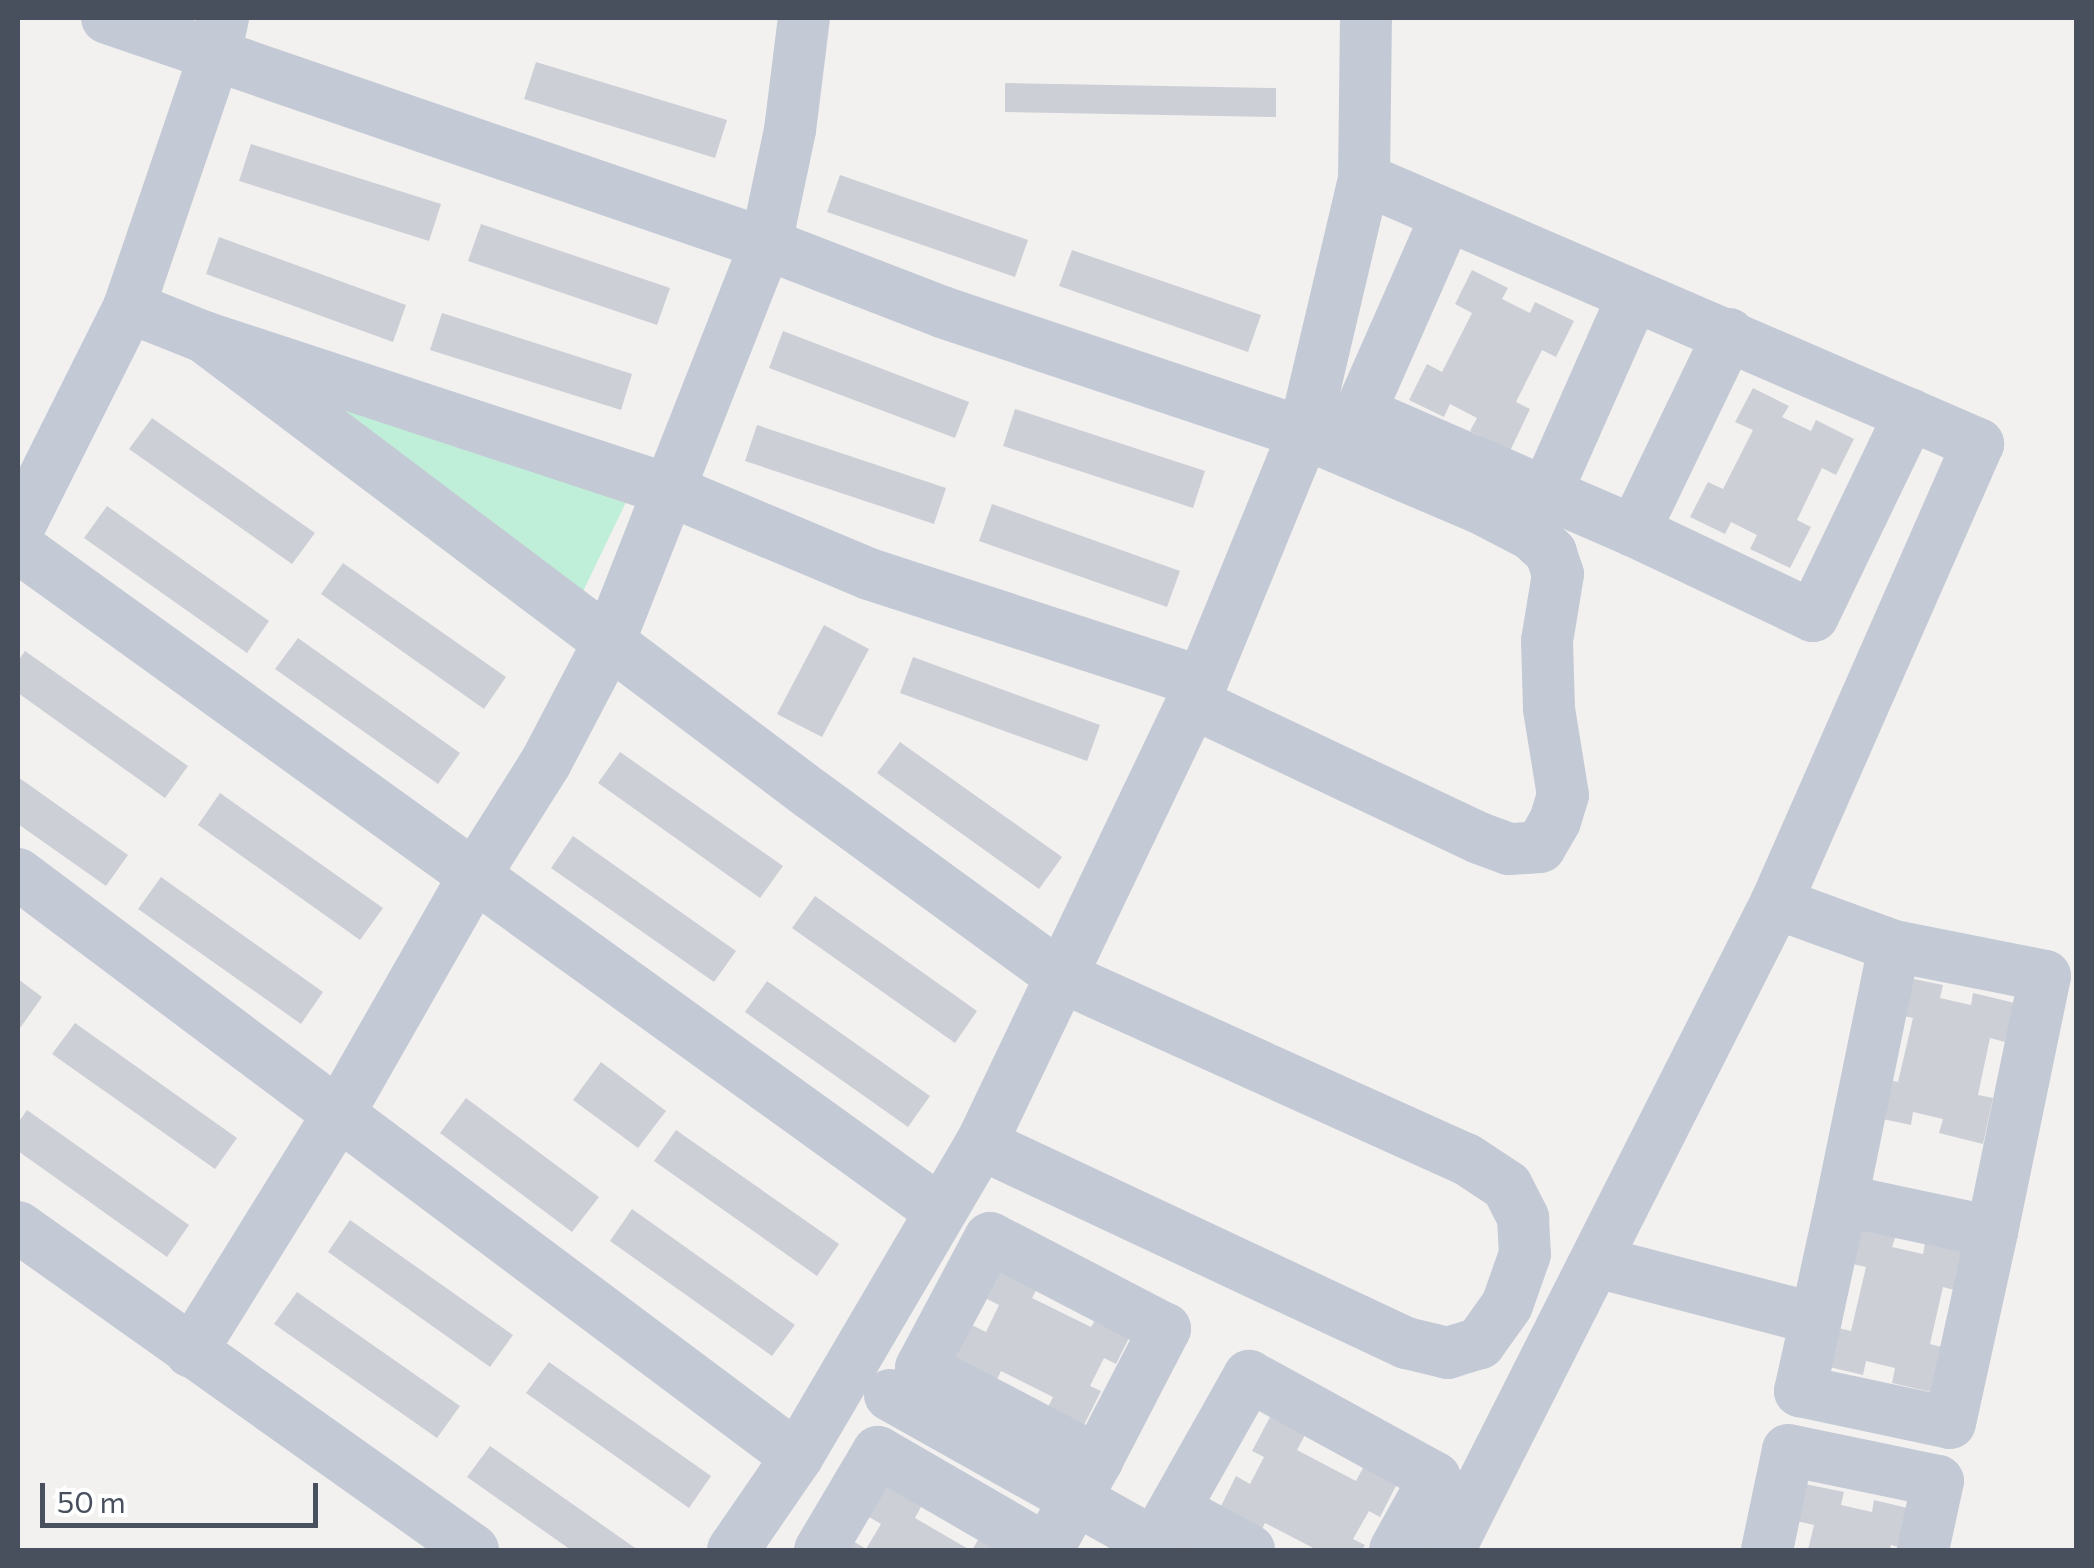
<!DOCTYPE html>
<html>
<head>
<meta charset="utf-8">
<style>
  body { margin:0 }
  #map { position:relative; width:2094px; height:1568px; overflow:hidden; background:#f3f1f0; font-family:Commissioner,sans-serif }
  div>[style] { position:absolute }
  .green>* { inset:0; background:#c0efd9 }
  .building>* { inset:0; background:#cccfd6 }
  .minor>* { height:52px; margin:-26px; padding:0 26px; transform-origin:26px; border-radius:26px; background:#c4cad5 }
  span { translate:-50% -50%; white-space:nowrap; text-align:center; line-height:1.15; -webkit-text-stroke:8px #fff; paint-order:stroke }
  .frame { position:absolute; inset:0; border:20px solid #48505e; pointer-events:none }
  .scale { position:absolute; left:40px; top:1483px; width:278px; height:45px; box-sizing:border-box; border:5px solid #48505e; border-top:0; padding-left:12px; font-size:30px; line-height:35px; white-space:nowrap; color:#48505e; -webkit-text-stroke:8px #fff; paint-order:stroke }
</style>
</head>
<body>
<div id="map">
  <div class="green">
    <div style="clip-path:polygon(343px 393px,628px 498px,577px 604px,325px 417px)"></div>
  </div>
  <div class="building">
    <div style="clip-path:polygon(536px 62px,727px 120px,715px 158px,524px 99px)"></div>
    <div style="clip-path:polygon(1005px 83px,1276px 88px,1276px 117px,1005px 112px)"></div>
    <div style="clip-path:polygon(251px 144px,441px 204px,429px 241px,239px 181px)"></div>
    <div style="clip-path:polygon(840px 175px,1028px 240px,1015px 277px,827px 212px)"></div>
    <div style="clip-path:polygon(481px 224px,670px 288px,657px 325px,468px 261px)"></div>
    <div style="clip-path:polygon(219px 237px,406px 305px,393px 342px,206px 274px)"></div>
    <div style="clip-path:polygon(1072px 250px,1261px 315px,1248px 352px,1059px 286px)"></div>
    <div style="clip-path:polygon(1472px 270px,1508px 288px,1502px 299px,1530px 313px,1535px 302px,1574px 321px,1556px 357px,1542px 350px,1516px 402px,1530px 409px,1510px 451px,1470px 431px,1477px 418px,1450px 404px,1444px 417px,1409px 400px,1427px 364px,1442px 372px,1472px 313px,1455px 304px)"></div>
    <div style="clip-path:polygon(442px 313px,632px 374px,621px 410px,430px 350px)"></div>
    <div style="clip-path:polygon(783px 331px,969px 402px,955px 438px,769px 368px)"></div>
    <div style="clip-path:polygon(1753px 388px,1789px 406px,1782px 417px,1811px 431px,1816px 420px,1854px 439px,1836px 475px,1822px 468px,1797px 520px,1811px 527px,1790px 568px,1750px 549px,1757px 535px,1731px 522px,1725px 534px,1690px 517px,1708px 482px,1723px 489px,1753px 430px,1735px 422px)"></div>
    <div style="clip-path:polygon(1015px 409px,1205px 471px,1193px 508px,1003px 446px)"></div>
    <div style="clip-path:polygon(152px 418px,315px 533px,292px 564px,129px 449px)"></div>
    <div style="clip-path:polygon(757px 425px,946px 488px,934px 524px,745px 461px)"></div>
    <div style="clip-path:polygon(992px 504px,1180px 571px,1167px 607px,979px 541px)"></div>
    <div style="clip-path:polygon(107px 506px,269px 621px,247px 653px,84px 538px)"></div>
    <div style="clip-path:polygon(343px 563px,506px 677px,484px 709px,321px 594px)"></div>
    <div style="clip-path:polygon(824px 625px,869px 649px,822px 737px,777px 714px)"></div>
    <div style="clip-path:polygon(298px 638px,460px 753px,438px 784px,275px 669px)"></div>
    <div style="clip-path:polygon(25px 651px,188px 766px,165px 798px,18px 693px,18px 661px)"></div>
    <div style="clip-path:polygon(913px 657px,1100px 725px,1087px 761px,900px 693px)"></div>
    <div style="clip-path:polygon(900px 742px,1062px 857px,1039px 889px,877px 773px)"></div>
    <div style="clip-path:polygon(620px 752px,783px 866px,760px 898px,598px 783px)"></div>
    <div style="clip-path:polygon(18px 777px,128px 855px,106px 886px,18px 824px)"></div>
    <div style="clip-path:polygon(220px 793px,383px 908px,360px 940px,198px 825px)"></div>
    <div style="clip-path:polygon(573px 836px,736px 951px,714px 982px,551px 868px)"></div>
    <div style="clip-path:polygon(161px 877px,323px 992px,301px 1024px,138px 909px)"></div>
    <div style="clip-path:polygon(815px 896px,977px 1011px,955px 1043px,792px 928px)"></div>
    <div style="clip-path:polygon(1904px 977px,1943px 985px,1940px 998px,1971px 1005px,1973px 993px,2015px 1003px,2005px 1042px,1990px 1038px,1978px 1095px,1993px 1098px,1983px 1144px,1939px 1133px,1943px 1119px,1913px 1112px,1911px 1125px,1873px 1117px,1882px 1078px,1898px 1082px,1913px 1018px,1895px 1014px)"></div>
    <div style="clip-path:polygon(18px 979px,42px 997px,18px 1031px)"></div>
    <div style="clip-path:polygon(767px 981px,930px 1096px,908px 1127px,745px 1012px)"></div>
    <div style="clip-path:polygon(75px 1023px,237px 1138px,215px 1169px,52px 1054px)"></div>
    <div style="clip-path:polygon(601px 1062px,666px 1111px,638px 1148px,573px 1100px)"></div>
    <div style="clip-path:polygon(466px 1098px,599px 1197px,572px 1232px,440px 1133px)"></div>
    <div style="clip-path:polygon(27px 1110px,189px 1225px,167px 1257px,18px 1151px,18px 1123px)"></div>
    <div style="clip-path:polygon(676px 1130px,839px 1244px,817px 1276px,654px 1161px)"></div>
    <div style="clip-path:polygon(632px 1209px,795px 1325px,772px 1356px,610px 1241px)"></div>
    <div style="clip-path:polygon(350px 1220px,513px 1335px,490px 1367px,328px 1252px)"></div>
    <div style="clip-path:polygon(1856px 1225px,1896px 1235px,1892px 1247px,1923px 1254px,1925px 1243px,1968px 1252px,1958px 1291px,1943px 1287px,1930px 1344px,1945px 1348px,1935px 1393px,1892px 1383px,1895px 1368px,1866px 1361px,1863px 1375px,1825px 1366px,1834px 1327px,1851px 1331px,1866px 1267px,1848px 1263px)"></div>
    <div style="clip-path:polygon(1005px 1265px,1040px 1283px,1032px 1298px,1091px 1327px,1100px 1311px,1134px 1328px,1116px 1364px,1104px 1358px,1090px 1386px,1101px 1391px,1082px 1429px,1046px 1411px,1053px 1397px,1001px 1371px,994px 1386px,952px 1365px,972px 1325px,986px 1332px,999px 1305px,987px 1299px)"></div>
    <div style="clip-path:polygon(297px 1292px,460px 1406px,437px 1438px,274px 1324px)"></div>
    <div style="clip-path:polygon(549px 1362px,711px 1476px,689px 1508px,526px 1393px)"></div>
    <div style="clip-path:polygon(1270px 1417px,1305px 1435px,1297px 1450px,1356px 1481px,1365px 1464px,1398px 1482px,1380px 1517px,1369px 1511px,1353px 1539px,1365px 1545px,1362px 1550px,1317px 1550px,1265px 1523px,1258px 1537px,1216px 1516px,1236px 1476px,1250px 1484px,1264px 1457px,1252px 1451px)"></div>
    <div style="clip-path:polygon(490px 1446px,638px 1550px,571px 1550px,467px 1477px)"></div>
    <div style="clip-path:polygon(889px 1484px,923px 1503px,915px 1518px,970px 1550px,848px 1550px,853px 1541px,866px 1549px,881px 1524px,869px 1517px)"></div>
    <div style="clip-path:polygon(1805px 1484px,1844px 1492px,1841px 1505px,1872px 1512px,1874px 1500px,1916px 1510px,1906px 1549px,1891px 1545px,1890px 1550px,1808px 1550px,1814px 1525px,1796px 1521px)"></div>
    <div style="clip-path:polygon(981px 1535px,1009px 1550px,972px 1550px)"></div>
  </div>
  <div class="minor">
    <div style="left:107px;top:18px;width:697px;rotate:18.93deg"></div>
    <div style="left:766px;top:244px;width:189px;rotate:21.1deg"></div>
    <div style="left:942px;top:312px;width:382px;rotate:18.5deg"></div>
    <div style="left:1304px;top:433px;width:191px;rotate:23.1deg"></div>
    <div style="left:1480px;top:508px;width:59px;rotate:27.4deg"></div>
    <div style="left:1532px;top:535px;width:26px;rotate:43deg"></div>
    <div style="left:1551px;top:553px;width:22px;rotate:72deg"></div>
    <div style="left:1558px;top:574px;width:68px;rotate:99.3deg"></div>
    <div style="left:1547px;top:641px;width:68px;rotate:88.3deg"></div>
    <div style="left:1549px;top:709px;width:87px;rotate:80.8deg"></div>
    <div style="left:1563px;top:795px;width:27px;rotate:107deg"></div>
    <div style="left:1555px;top:821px;width:30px;rotate:120deg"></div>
    <div style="left:1540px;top:847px;width:31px;rotate:176deg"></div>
    <div style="left:1509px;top:849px;width:32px;rotate:-160deg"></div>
    <div style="left:1479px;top:838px;width:316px;rotate:-154.7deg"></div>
    <div style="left:1364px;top:179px;width:669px;rotate:23.34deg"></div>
    <div style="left:1978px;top:444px;width:501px;rotate:113.75deg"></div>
    <div style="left:1776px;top:903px;width:725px;rotate:116.81deg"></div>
    <div style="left:1446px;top:217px;width:213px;rotate:113.8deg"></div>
    <div style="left:1360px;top:412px;width:203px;rotate:23.5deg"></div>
    <div style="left:1546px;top:493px;width:214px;rotate:-66.1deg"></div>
    <div style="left:129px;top:307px;width:81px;rotate:21.8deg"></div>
    <div style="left:204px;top:337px;width:490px;rotate:18.2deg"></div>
    <div style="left:669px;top:490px;width:217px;rotate:22.8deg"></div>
    <div style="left:869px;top:574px;width:350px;rotate:18deg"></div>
    <div style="left:1202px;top:682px;width:269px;rotate:-67.7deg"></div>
    <div style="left:1304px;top:433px;width:261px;rotate:-76.7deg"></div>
    <div style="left:1364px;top:179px;width:161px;rotate:-89.3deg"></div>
    <div style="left:1729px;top:334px;width:219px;rotate:115.7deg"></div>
    <div style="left:1634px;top:531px;width:198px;rotate:25.4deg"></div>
    <div style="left:1813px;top:616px;width:224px;rotate:-64.3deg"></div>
    <div style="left:204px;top:337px;width:760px;rotate:36.98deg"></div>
    <div style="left:811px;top:794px;width:311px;rotate:36.1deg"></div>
    <div style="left:1062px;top:977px;width:443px;rotate:24.3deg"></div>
    <div style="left:1466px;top:1159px;width:49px;rotate:33.4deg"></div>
    <div style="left:1507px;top:1186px;width:36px;rotate:63deg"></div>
    <div style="left:1523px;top:1218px;width:36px;rotate:87deg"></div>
    <div style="left:1525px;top:1254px;width:54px;rotate:109.4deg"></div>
    <div style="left:1507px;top:1305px;width:47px;rotate:125.4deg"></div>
    <div style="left:1480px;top:1343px;width:34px;rotate:163deg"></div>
    <div style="left:1448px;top:1353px;width:43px;rotate:-166.6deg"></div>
    <div style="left:1406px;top:1343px;width:469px;rotate:-154.9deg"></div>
    <div style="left:1546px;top:493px;width:96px;rotate:23.4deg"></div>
    <div style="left:18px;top:529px;width:248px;rotate:-63.4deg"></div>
    <div style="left:129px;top:307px;width:263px;rotate:-71.2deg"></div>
    <div style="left:214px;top:58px;width:41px;rotate:-77.3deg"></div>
    <div style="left:18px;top:547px;width:1136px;rotate:35.76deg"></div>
    <div style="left:18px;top:874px;width:973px;rotate:36.81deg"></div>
    <div style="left:797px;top:1457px;width:363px;rotate:-59.6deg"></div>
    <div style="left:981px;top:1144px;width:512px;rotate:-64.44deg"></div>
    <div style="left:1776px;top:903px;width:126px;rotate:20deg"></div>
    <div style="left:1842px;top:1200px;width:259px;rotate:-78.4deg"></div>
    <div style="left:1894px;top:946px;width:154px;rotate:11.2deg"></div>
    <div style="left:2045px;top:976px;width:261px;rotate:101.7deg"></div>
    <div style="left:18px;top:1227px;width:558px;rotate:35.37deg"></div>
    <div style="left:1597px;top:1262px;width:226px;rotate:14.6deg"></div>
    <div style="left:1816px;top:1319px;width:74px;rotate:102.5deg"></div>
    <div style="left:1800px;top:1391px;width:153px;rotate:12deg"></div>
    <div style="left:1950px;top:1423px;width:196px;rotate:-77.6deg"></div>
    <div style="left:1992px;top:1232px;width:153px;rotate:-168deg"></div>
    <div style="left:1842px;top:1200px;width:122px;rotate:102.3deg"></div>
    <div style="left:191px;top:1352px;width:281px;rotate:-58.2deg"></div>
    <div style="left:339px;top:1113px;width:271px;rotate:-60.3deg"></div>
    <div style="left:473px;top:878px;width:137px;rotate:-57.8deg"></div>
    <div style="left:546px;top:762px;width:136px;rotate:-62.3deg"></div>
    <div style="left:609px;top:642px;width:428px;rotate:-68.5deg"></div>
    <div style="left:766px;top:244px;width:116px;rotate:-78.1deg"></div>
    <div style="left:790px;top:130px;width:113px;rotate:-82.9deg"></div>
    <div style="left:890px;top:1395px;width:317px;rotate:29.3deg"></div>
    <div style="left:1177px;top:1511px;width:82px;rotate:28.4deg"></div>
    <div style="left:733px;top:1550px;width:113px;rotate:-55.5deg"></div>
    <div style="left:820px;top:1550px;width:114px;rotate:-59.4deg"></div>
    <div style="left:878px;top:1452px;width:195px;rotate:30.1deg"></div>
    <div style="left:1047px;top:1550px;width:103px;rotate:-60.9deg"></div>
    <div style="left:1097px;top:1460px;width:148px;rotate:-62.6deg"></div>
    <div style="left:1165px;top:1329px;width:197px;rotate:-152.5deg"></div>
    <div style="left:990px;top:1238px;width:147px;rotate:118deg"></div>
    <div style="left:921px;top:1368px;width:199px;rotate:27.6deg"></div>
    <div style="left:1151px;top:1550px;width:200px;rotate:-60.6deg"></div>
    <div style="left:1249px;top:1376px;width:212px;rotate:28.7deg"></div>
    <div style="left:1435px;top:1478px;width:82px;rotate:119.1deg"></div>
    <div style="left:1767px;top:1550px;width:102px;rotate:-78.1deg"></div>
    <div style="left:1788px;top:1450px;width:153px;rotate:11.7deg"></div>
    <div style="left:1938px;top:1481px;width:71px;rotate:102.3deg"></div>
  </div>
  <div class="frame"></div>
  <div class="scale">50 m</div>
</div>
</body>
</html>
